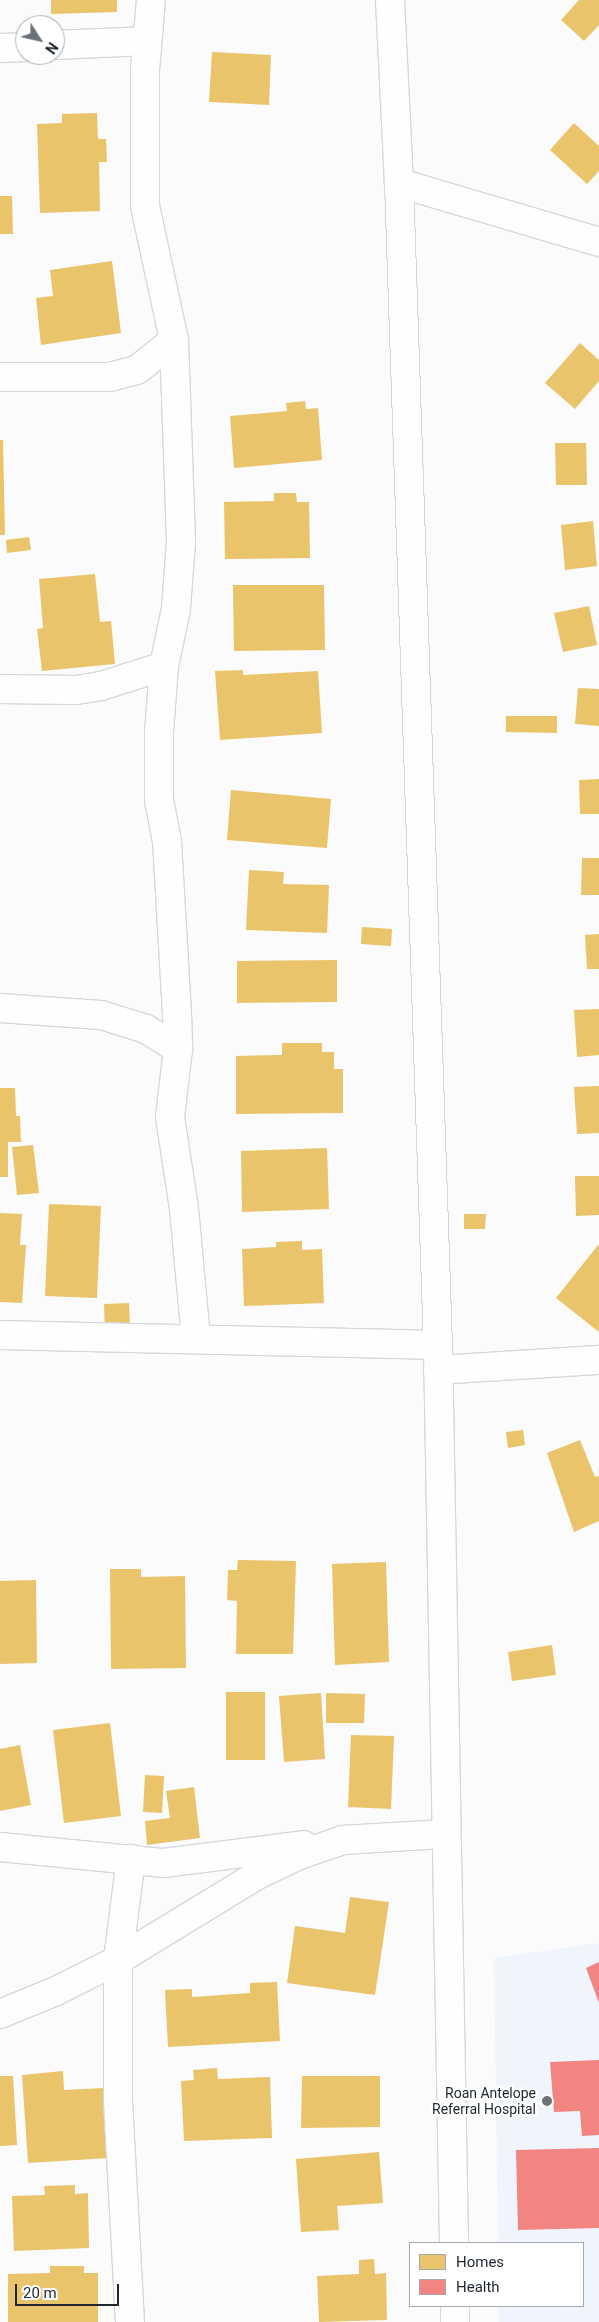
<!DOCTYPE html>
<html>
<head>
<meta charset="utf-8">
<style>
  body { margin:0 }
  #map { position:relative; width:599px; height:2322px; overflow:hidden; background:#fbfbfb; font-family:Roboto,sans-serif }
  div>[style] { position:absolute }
  .built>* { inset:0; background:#eff4fd }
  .homes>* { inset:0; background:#e9c46a }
  .health>* { inset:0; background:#f28482 }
  .roads { filter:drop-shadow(1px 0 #d4d8de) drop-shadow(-1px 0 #d4d8de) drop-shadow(0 1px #d4d8de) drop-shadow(0 -1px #d4d8de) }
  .minor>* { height:28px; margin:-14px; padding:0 14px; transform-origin:14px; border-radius:14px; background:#fefefe }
  .dots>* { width:14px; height:14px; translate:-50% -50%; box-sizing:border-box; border:2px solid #fff; border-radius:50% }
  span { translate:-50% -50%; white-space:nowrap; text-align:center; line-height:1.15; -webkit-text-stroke:5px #fff; paint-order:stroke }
  .poi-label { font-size:14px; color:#1e2630 }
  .right { translate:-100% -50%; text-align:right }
  .legend { position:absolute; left:409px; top:2242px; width:175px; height:65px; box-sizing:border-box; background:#fff; border:1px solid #a5a8ac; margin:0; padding:6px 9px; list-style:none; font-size:15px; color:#1e2630 }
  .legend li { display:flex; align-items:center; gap:10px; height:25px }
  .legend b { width:25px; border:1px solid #a5a8ac }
  .north { position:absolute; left:15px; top:15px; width:50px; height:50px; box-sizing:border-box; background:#fff; border:1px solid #a5a8ac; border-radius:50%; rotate:125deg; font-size:14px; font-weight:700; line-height:20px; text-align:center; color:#1e2630 }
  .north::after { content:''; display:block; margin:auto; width:18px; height:22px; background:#6b7177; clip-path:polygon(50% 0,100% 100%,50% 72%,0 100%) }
  .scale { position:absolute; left:15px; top:2284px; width:104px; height:22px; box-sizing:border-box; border:2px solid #1e2630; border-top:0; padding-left:6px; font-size:15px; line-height:18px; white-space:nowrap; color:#1e2630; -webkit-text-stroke:4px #fff; paint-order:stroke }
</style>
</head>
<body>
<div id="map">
  <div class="built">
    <div style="clip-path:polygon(599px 1943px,599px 2322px,499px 2322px,499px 2306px,583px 2306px,583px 2243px,498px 2243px,494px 1958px)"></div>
  </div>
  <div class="homes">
    <div style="clip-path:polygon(51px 0,117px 0,117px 12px,51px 14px)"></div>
    <div style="clip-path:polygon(579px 0,599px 0,599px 25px,584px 41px,561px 20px)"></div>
    <div style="clip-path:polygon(212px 52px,271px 55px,269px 105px,209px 102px)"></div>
    <div style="clip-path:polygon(97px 113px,98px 139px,106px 139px,107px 162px,99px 162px,100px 211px,40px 213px,37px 124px,62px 123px,62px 114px)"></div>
    <div style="clip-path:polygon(574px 123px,599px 146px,599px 171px,587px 184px,550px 150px)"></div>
    <div style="clip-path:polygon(0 196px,12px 196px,13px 234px,0 234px)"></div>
    <div style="clip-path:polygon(112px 261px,121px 333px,41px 345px,36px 298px,53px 296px,50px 270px)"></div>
    <div style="clip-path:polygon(580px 343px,599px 360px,599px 381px,575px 409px,545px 383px)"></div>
    <div style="clip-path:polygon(305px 401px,306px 409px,318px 408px,322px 460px,234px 468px,230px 416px,287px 411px,286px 403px)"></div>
    <div style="clip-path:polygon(0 440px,3px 440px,5px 535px,0 535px)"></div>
    <div style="clip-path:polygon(555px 443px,586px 443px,587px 485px,556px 485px)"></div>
    <div style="clip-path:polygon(274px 493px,296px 493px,297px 502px,309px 502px,310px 558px,225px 559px,224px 502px,274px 501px)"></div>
    <div style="clip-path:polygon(593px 521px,597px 566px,565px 570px,561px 525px)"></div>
    <div style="clip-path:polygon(29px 537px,31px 550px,7px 553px,6px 540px)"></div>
    <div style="clip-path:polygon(95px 574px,100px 622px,111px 621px,115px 664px,42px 671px,37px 629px,43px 628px,39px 579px)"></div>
    <div style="clip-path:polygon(233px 585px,324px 585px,325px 650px,234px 651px)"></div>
    <div style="clip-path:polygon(589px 606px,597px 645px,563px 652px,554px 613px)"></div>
    <div style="clip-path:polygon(243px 670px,243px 675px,318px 671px,322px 733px,220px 740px,215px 671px)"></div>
    <div style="clip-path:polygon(578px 688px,599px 689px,599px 726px,575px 724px)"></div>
    <div style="clip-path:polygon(506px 716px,557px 716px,557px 733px,506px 732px)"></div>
    <div style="clip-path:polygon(599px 779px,599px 814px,580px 814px,579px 780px)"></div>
    <div style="clip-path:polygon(231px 790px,331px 799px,327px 848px,227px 840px)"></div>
    <div style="clip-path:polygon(582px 858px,599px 858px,599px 895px,581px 895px)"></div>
    <div style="clip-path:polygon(249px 870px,284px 872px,283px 884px,329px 885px,327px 933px,246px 930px)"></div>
    <div style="clip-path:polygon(362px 927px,392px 929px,391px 946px,361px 944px)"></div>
    <div style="clip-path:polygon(599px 934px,599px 969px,587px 969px,585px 935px)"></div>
    <div style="clip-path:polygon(337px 960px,337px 1002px,237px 1003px,237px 961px)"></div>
    <div style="clip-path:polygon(599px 1009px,599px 1055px,577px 1057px,574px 1010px)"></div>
    <div style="clip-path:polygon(282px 1043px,322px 1043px,322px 1052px,334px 1052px,334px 1069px,343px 1069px,343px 1113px,236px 1114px,236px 1056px,282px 1055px)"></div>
    <div style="clip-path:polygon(599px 1086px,599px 1133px,577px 1134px,574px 1087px)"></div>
    <div style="clip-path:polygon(0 1088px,15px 1088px,16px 1116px,20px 1116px,21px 1142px,8px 1142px,8px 1177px,0 1177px)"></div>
    <div style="clip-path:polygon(33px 1145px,39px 1193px,17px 1195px,12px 1147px)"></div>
    <div style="clip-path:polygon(327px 1148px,329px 1209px,242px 1212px,241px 1151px)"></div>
    <div style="clip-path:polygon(575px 1176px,599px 1176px,599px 1215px,576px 1216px)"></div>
    <div style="clip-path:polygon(49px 1204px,101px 1206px,97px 1298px,45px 1296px)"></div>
    <div style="clip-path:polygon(0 1213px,22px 1214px,20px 1245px,26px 1245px,22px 1303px,0 1302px)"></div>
    <div style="clip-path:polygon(464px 1214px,486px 1214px,485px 1229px,464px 1229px)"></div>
    <div style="clip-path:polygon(302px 1241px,302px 1250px,322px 1249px,324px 1303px,244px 1306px,242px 1249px,276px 1247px,276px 1242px)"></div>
    <div style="clip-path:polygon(598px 1245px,599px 1246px,599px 1332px,556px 1298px)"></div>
    <div style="clip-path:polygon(129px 1303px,130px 1327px,105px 1329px,104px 1304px)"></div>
    <div style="clip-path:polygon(523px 1430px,525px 1445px,508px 1448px,506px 1432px)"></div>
    <div style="clip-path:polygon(580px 1440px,595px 1477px,599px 1476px,599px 1521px,574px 1532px,547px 1453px)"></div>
    <div style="clip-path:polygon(238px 1560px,296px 1561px,293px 1654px,236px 1654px,237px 1601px,227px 1600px,228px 1570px,237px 1570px)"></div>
    <div style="clip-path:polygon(386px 1562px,389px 1662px,335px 1665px,332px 1564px)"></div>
    <div style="clip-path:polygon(110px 1569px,141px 1569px,141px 1577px,185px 1576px,186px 1668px,111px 1669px)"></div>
    <div style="clip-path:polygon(36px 1580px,37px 1663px,0 1664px,0 1581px)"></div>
    <div style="clip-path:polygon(552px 1645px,556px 1675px,512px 1681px,508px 1652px)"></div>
    <div style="clip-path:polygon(226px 1692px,265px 1692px,265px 1760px,226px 1760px)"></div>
    <div style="clip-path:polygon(321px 1693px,325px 1759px,284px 1762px,279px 1696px)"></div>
    <div style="clip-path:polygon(326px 1693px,365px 1694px,364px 1723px,326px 1723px)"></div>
    <div style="clip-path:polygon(110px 1723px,121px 1816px,64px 1823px,53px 1730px)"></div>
    <div style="clip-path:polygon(351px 1735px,394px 1736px,391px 1809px,348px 1807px)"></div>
    <div style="clip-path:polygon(20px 1745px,31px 1805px,0 1811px,0 1749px)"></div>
    <div style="clip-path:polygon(145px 1775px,164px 1776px,162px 1813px,143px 1812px)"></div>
    <div style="clip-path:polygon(194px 1787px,200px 1838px,147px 1845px,145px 1821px,170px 1818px,166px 1791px)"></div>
    <div style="clip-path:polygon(350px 1897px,389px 1902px,375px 1995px,287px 1983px,295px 1926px,345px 1933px)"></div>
    <div style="clip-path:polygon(277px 1982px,280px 2041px,168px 2047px,165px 1990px,192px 1989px,192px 1997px,250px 1993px,250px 1983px)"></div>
    <div style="clip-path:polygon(217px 2068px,218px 2079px,270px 2077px,272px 2138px,184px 2141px,181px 2081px,194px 2080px,193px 2070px)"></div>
    <div style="clip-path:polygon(63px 2071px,64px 2090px,104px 2088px,109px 2158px,28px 2163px,22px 2075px)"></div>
    <div style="clip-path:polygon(0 2076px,13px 2076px,17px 2145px,0 2146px)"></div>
    <div style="clip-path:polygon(302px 2076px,380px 2076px,380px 2127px,301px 2128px)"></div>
    <div style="clip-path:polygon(379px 2152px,383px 2203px,337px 2206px,339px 2230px,301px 2232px,296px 2159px)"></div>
    <div style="clip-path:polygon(75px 2185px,75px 2194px,88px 2193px,89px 2248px,14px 2251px,12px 2196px,45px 2195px,44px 2186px)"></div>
    <div style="clip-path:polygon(374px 2259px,375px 2274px,386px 2273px,387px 2320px,319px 2322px,317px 2276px,359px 2274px,359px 2260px)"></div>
    <div style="clip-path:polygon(50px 2266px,84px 2266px,84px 2273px,98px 2273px,98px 2322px,8px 2322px,8px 2274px,50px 2273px)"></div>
  </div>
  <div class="health">
    <div style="clip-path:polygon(599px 1962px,599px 2003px,586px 1968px)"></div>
    <div style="clip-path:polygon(599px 2060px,599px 2135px,582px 2136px,580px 2111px,554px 2112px,550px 2062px)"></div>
    <div style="clip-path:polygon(599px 2148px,599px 2228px,518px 2230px,516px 2150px)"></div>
  </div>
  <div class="roads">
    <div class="minor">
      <div style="left:151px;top:0;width:70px;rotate:94.9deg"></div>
      <div style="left:145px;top:70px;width:136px;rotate:90deg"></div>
      <div style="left:145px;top:206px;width:137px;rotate:77.8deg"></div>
      <div style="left:174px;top:340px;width:202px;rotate:88deg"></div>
      <div style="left:181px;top:542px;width:67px;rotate:94.3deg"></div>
      <div style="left:176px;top:609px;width:58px;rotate:101.9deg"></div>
      <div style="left:164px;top:666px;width:66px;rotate:94.3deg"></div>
      <div style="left:159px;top:732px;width:68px;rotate:90deg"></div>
      <div style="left:159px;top:800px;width:42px;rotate:79deg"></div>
      <div style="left:167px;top:841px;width:173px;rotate:86.7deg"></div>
      <div style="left:177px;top:1014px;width:35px;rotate:88deg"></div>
      <div style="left:178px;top:1049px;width:68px;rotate:96.7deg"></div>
      <div style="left:170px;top:1117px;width:93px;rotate:81.3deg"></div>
      <div style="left:184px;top:1209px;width:130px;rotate:84.7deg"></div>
      <div style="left:390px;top:0;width:183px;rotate:87.2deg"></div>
      <div style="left:399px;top:183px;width:1163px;rotate:88.08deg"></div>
      <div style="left:438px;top:1345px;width:898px;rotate:88.98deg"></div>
      <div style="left:55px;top:45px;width:92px;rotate:-2.5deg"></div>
      <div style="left:0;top:48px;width:25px;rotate:-2deg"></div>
      <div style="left:399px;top:183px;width:209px;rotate:16.4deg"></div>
      <div style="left:0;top:377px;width:110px"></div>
      <div style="left:110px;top:377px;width:28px;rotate:-15deg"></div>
      <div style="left:137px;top:370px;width:48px;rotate:-39deg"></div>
      <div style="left:0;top:689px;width:76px;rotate:0.8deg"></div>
      <div style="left:76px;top:690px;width:25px;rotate:-9deg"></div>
      <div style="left:101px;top:686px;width:66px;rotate:-17.6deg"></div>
      <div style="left:0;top:1008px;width:101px;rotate:4deg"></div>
      <div style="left:101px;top:1015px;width:47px;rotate:17.3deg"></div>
      <div style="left:146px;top:1029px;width:38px;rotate:32deg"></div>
      <div style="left:0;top:1335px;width:438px;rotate:1.3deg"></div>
      <div style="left:438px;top:1370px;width:161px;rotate:-3.6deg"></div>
      <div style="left:0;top:1847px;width:165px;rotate:5.6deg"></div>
      <div style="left:164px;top:1863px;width:141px;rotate:-7.3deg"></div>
      <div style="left:0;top:2014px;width:58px;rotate:-22.2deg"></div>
      <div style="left:54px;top:1992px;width:72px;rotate:-26.6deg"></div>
      <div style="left:118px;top:1960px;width:163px;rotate:-31.4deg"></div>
      <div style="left:257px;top:1875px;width:47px;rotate:-25.5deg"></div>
      <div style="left:299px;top:1855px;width:46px;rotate:-18.8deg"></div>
      <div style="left:343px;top:1840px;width:102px;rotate:-3.4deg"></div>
      <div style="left:455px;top:2306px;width:16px;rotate:90deg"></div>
      <div style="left:130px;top:2322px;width:221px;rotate:-93.1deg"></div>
      <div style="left:118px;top:2101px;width:141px;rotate:-90deg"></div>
      <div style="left:118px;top:1960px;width:102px;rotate:-82.7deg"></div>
    </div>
  </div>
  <div class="dots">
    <div style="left:547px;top:2101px;background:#6b7177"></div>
  </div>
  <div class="poi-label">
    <span class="right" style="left:536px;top:2101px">Roan Antelope<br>Referral Hospital</span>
  </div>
  <ul class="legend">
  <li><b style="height:14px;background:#e9c46a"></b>Homes</li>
  <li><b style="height:14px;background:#f28482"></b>Health</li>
  </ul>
  <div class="north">N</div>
  <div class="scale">20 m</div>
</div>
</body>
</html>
